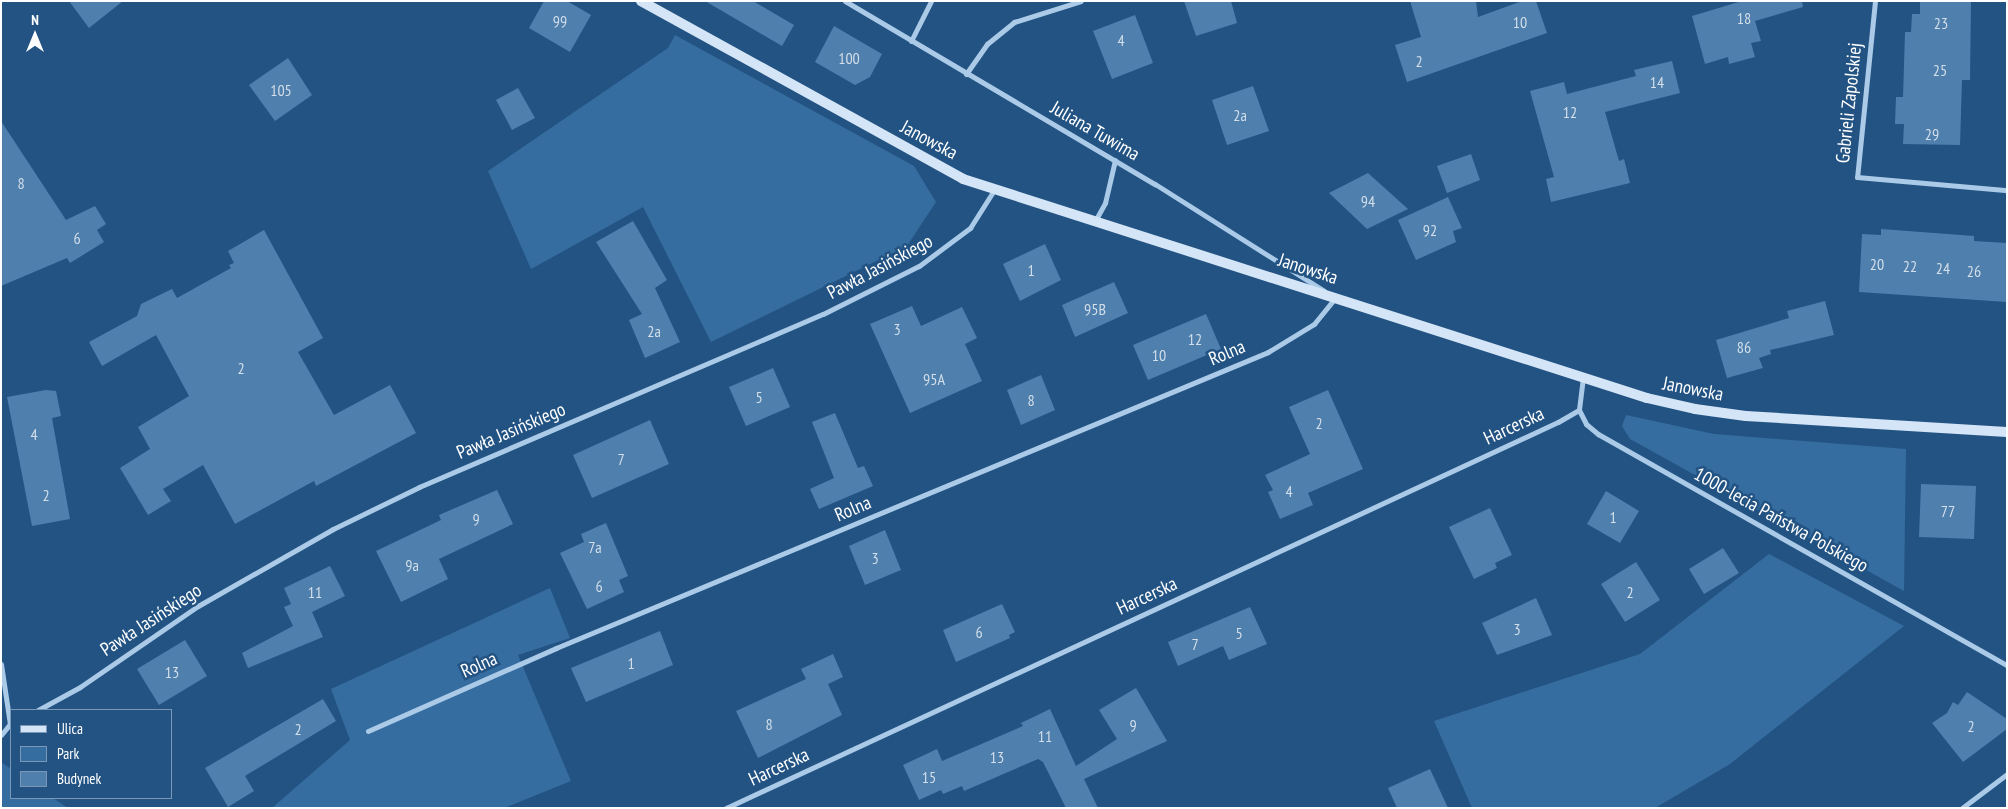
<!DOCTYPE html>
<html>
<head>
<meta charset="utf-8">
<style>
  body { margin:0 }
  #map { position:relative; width:2008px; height:809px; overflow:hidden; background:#225383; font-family:"PT Sans Narrow",sans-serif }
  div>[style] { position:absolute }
  .green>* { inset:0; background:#366da0 }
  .building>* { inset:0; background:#4f7fad }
  .street>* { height:5px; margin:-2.5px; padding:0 2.5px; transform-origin:2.5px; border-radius:2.5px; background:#aacae8 }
  .secondary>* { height:10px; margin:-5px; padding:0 5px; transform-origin:5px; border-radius:5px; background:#d4e5f7 }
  span { translate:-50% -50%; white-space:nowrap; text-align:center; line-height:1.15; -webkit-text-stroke:5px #225383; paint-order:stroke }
  .number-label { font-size:16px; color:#d3dfea }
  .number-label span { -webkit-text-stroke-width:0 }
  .street-label { font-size:19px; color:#fff }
  .frame { position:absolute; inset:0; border:2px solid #fff; pointer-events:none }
  .legend { position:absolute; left:10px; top:709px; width:162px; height:90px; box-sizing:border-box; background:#225383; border:1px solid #7a98b5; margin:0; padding:6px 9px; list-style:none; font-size:15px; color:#fff }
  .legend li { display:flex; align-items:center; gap:10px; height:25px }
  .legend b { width:25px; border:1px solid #7a98b5 }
  .north { position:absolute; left:10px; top:10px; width:50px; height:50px; -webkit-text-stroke:4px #225383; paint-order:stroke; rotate:0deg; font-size:14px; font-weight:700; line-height:20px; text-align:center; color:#fff }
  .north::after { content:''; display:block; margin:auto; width:18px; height:22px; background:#fff; clip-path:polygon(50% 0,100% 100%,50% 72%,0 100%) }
</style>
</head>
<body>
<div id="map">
  <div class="green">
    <div style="clip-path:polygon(675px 35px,914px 166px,936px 202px,907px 246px,711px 342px,643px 207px,531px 269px,488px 171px,668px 48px)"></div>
    <div style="clip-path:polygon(1626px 415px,1714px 434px,1906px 449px,1904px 591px,1630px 439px,1622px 426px)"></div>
    <div style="clip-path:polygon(1769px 554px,1904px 626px,1730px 764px,1655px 808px,1472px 808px,1434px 721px,1640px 654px)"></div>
    <div style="clip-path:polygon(550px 588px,570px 638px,518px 655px,571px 781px,504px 808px,272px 808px,350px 740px,331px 689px)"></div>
    <div style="clip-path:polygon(1px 762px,11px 769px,11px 798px,53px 798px,68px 808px,1px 808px)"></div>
  </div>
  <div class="building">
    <div style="clip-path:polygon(69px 1px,123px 1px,89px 28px)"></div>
    <div style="clip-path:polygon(544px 1px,567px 1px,591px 15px,570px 52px,529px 28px)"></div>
    <div style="clip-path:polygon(705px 1px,753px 1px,794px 25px,782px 46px)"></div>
    <div style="clip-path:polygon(1184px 1px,1231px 1px,1237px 23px,1196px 36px)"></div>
    <div style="clip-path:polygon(1410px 1px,1476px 1px,1478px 17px,1522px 1px,1536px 1px,1547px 33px,1407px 82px,1395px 45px,1421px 37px)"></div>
    <div style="clip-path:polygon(1742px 1px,1802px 1px,1803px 7px,1755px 21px,1761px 41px,1751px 43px,1755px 57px,1729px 64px,1728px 57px,1705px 64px,1692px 16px)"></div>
    <div style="clip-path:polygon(1920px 1px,1971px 1px,1970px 80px,1962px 80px,1960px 145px,1903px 144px,1904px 124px,1895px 124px,1896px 97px,1903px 97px,1905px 32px,1911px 32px,1912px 14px,1920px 14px)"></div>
    <div style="clip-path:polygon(1135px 15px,1153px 63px,1112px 79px,1093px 31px)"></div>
    <div style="clip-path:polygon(834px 26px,882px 54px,870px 77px,855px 85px,815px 62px)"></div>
    <div style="clip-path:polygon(288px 58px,312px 95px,275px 121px,249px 85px)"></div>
    <div style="clip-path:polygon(1672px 61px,1680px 93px,1605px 112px,1619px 161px,1624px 159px,1630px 183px,1551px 202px,1546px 179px,1554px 177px,1530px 91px,1564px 82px,1567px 94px,1636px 76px,1634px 70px)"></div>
    <div style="clip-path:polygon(1253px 86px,1269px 131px,1227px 145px,1212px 100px)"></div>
    <div style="clip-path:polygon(518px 88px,535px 118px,512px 130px,496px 100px)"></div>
    <div style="clip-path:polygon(1px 121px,66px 220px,95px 206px,106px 224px,97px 230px,104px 242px,70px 263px,67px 258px,1px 286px)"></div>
    <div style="clip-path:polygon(1471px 154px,1480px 180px,1447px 193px,1437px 166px)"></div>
    <div style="clip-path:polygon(1368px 173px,1408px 209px,1367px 229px,1329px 193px)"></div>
    <div style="clip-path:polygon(1448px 197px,1462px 228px,1453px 231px,1456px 242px,1416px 260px,1398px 220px)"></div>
    <div style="clip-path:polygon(633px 221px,667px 280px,655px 288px,680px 342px,645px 358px,629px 320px,642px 314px,596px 242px)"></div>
    <div style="clip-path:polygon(1881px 229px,1974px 236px,1974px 241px,2007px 243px,2007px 302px,1859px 292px,1862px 234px,1881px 235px)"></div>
    <div style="clip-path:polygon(264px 230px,323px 338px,298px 352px,334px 415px,390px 385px,416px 433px,316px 486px,314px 481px,235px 524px,203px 465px,163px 489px,171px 501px,148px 515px,120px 468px,150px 449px,138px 427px,189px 396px,156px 335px,102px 366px,89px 342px,137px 316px,141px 304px,172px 289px,177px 298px,231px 268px,229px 265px,234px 263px,228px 251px)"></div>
    <div style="clip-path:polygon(1045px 244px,1061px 280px,1020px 301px,1003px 264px)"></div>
    <div style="clip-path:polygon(1114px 282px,1128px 313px,1075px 337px,1062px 305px)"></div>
    <div style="clip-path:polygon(1825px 301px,1834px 335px,1770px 350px,1771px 354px,1759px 358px,1763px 368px,1727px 378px,1716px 340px,1789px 318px,1787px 311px)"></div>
    <div style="clip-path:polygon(912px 306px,921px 326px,962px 307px,977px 338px,965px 344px,982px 381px,910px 413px,870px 324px)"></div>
    <div style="clip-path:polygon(1206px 314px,1221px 349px,1148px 380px,1133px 345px)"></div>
    <div style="clip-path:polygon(773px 368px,790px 407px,746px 426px,729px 387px)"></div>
    <div style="clip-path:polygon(1041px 375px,1055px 410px,1021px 425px,1007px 390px)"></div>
    <div style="clip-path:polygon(46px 390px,56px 391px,61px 416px,52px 418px,70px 519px,32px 526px,7px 397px)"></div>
    <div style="clip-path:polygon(1328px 390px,1363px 469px,1308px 493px,1313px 505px,1280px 519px,1268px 492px,1273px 490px,1265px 475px,1310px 454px,1289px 407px)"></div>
    <div style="clip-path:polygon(835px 413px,858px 468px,864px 466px,873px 486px,819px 509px,810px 489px,834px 478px,812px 422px)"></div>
    <div style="clip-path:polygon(650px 420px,669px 464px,592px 498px,573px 455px)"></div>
    <div style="clip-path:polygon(1921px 484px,1976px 486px,1974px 539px,1919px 537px)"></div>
    <div style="clip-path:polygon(497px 490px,513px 524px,439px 559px,448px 579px,401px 602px,376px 551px,441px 520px,439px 515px)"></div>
    <div style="clip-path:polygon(1606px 491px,1639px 511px,1620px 543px,1587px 524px)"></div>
    <div style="clip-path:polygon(1490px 508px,1512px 555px,1495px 563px,1497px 568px,1474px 579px,1449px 527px)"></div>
    <div style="clip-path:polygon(606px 523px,628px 576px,619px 580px,624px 592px,587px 609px,560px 553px,584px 542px,581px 534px)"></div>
    <div style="clip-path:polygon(885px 530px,901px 570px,865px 585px,849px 546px)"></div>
    <div style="clip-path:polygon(1723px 548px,1739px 573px,1704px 594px,1689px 569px)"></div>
    <div style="clip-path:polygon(1636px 562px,1660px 600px,1625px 622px,1601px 584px)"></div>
    <div style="clip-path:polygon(330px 566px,345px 596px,312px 612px,323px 637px,248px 668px,242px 653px,293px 626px,284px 607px,291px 604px,284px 588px)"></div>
    <div style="clip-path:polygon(1536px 598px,1552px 635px,1497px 655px,1482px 623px)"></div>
    <div style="clip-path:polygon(1002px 604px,1015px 632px,1009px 635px,1010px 638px,956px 662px,943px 630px)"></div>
    <div style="clip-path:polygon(1250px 607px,1267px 644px,1229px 660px,1223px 646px,1178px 666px,1168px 642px)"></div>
    <div style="clip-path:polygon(660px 631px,673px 665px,586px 702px,571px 668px)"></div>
    <div style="clip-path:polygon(185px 640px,207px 676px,159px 705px,137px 669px)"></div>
    <div style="clip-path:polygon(833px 654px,843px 677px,828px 684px,842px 715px,758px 758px,736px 711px,806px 679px,801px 669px)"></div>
    <div style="clip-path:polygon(1136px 688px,1167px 741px,1084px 779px,1098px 808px,1066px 808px,1043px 762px,1038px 759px,964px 791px,962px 786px,943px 794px,941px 790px,919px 800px,903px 765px,937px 749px,942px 761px,1023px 726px,1021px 723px,1050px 709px,1076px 766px,1117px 739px,1099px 710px)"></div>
    <div style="clip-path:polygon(1967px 692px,2007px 719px,2007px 729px,1963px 762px,1932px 723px,1947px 713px,1953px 702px,1958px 705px)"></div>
    <div style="clip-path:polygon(323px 699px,336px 721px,245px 776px,254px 791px,228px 807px,205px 768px)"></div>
    <div style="clip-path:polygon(1430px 769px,1448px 808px,1397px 808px,1388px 788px)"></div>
  </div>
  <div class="street">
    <div style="left:845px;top:1px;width:360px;rotate:30.6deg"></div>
    <div style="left:1155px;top:184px;width:200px;rotate:32.3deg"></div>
    <div style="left:1875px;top:1px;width:177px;rotate:95.8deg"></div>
    <div style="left:1857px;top:177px;width:151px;rotate:5deg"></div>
    <div style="left:911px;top:41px;width:45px;rotate:-63.4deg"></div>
    <div style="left:966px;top:74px;width:37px;rotate:-55deg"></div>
    <div style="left:987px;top:44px;width:35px;rotate:-39deg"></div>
    <div style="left:1014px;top:22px;width:70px;rotate:-17.4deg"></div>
    <div style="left:1095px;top:221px;width:21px;rotate:-61deg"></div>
    <div style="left:1105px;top:203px;width:44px;rotate:-76.9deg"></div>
    <div style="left:1583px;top:377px;width:33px;rotate:97deg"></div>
    <div style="left:1579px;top:410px;width:16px;rotate:63deg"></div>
    <div style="left:1586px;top:424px;width:16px;rotate:40deg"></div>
    <div style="left:1598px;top:434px;width:470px;rotate:29.5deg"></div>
    <div style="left:1px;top:664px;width:61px;rotate:81.5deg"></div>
    <div style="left:38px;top:710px;width:48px;rotate:-28.7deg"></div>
    <div style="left:80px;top:687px;width:143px;rotate:-34.5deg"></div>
    <div style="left:198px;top:606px;width:155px;rotate:-29.7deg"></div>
    <div style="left:333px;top:529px;width:96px;rotate:-26deg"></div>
    <div style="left:419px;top:487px;width:439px;rotate:-23.2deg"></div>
    <div style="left:823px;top:314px;width:107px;rotate:-26.6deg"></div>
    <div style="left:919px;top:266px;width:64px;rotate:-36.7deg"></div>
    <div style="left:970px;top:228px;width:45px;rotate:-57.7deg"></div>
    <div style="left:368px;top:731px;width:206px;rotate:-23.8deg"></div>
    <div style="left:556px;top:648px;width:771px;rotate:-22.57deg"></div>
    <div style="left:1268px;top:352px;width:54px;rotate:-31.3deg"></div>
    <div style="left:1314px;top:324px;width:33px;rotate:-51deg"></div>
    <div style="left:1px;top:735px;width:14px;rotate:-51deg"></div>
    <div style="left:726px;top:808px;width:917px;rotate:-24.89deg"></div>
    <div style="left:1558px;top:422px;width:24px;rotate:-30deg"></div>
    <div style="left:1962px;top:808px;width:56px;rotate:-37.1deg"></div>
  </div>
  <div class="secondary">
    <div style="left:641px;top:1px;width:368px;rotate:28.9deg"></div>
    <div style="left:963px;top:179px;width:718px;rotate:17.75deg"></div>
    <div style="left:1647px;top:398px;width:49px;rotate:12.9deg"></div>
    <div style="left:1695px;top:409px;width:51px;rotate:7.8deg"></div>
    <div style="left:1746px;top:416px;width:261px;rotate:3.5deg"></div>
  </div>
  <div class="number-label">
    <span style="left:1744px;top:18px">18</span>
    <span style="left:560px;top:21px">99</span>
    <span style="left:1520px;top:22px">10</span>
    <span style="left:1941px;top:23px">23</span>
    <span style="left:1121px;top:40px">4</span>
    <span style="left:849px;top:58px">100</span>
    <span style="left:1419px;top:61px">2</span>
    <span style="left:1940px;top:70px">25</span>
    <span style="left:1657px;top:82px">14</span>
    <span style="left:281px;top:90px">105</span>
    <span style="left:1570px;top:112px">12</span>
    <span style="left:1240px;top:115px">2a</span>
    <span style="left:1932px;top:134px">29</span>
    <span style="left:21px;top:183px">8</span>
    <span style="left:1368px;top:201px">94</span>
    <span style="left:1430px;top:230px">92</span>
    <span style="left:77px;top:238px">6</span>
    <span style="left:1877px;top:264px">20</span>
    <span style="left:1910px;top:266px">22</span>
    <span style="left:1943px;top:268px">24</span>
    <span style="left:1031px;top:270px">1</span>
    <span style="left:1974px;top:271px">26</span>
    <span style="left:1095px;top:309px">95B</span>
    <span style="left:897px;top:329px">3</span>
    <span style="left:654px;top:331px">2a</span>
    <span style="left:1195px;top:339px">12</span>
    <span style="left:1744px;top:347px">86</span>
    <span style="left:1159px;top:355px">10</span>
    <span style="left:241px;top:368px">2</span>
    <span style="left:934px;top:379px">95A</span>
    <span style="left:759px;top:397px">5</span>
    <span style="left:1031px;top:400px">8</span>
    <span style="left:1319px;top:423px">2</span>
    <span style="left:34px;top:434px">4</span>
    <span style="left:621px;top:459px">7</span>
    <span style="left:1289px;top:491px">4</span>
    <span style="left:46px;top:495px">2</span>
    <span style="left:1948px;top:511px">77</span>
    <span style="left:1613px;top:517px">1</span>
    <span style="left:476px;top:519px">9</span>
    <span style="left:595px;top:547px">7a</span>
    <span style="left:875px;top:558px">3</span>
    <span style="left:412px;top:565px">9a</span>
    <span style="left:599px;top:586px">6</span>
    <span style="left:315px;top:592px">11</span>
    <span style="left:1630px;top:592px">2</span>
    <span style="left:1517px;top:629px">3</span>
    <span style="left:979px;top:632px">6</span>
    <span style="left:1239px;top:633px">5</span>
    <span style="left:1195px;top:644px">7</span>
    <span style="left:631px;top:663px">1</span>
    <span style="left:172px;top:672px">13</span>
    <span style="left:769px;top:724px">8</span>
    <span style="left:1133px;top:725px">9</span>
    <span style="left:1971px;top:726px">2</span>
    <span style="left:298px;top:729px">2</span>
    <span style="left:1045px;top:736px">11</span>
    <span style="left:997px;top:757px">13</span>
    <span style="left:929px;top:777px">15</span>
  </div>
  <div class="street-label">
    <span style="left:1849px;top:103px;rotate:-84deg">Gabrieli Zapolskiej</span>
    <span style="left:1095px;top:131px;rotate:30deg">Juliana Tuwima</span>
    <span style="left:929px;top:140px;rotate:28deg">Janowska</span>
    <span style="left:880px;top:267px;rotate:-28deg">Pawła Jasińskiego</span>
    <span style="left:1308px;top:269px;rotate:18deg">Janowska</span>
    <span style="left:1227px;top:353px;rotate:-23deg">Rolna</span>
    <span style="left:1693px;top:389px;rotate:11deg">Janowska</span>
    <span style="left:1514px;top:426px;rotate:-25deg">Harcerska</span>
    <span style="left:511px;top:431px;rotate:-23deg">Pawła Jasińskiego</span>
    <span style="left:853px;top:509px;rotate:-23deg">Rolna</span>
    <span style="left:1781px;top:520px;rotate:29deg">1000-lecia Państwa Polskiego</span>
    <span style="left:1147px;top:596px;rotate:-25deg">Harcerska</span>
    <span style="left:151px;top:620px;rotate:-33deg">Pawła Jasińskiego</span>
    <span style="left:479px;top:665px;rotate:-24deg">Rolna</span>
    <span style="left:779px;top:767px;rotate:-25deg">Harcerska</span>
  </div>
  <div class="frame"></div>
  <ul class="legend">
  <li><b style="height:6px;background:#d4e5f7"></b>Ulica</li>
  <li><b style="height:14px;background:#366da0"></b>Park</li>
  <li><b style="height:14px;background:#4f7fad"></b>Budynek</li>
  </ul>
  <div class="north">N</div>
</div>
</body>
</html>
